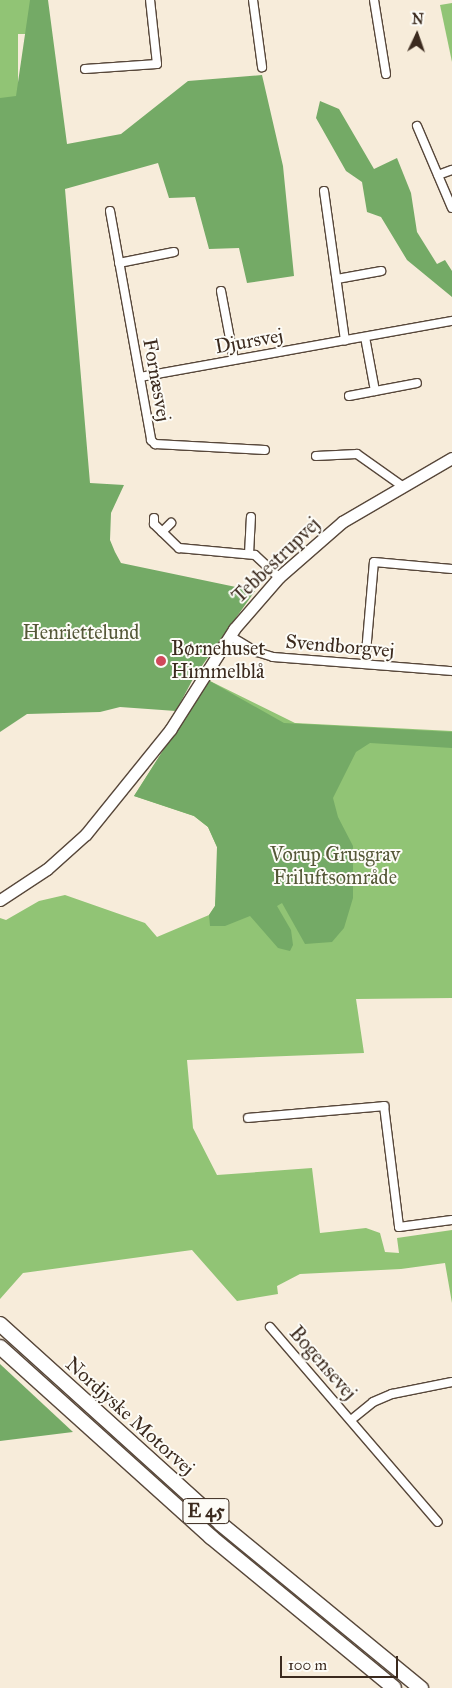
<!DOCTYPE html>
<html>
<head>
<meta charset="utf-8">
<style>
  body { margin:0 }
  #map { position:relative; width:452px; height:1688px; overflow:hidden; background:#f7ecda; font-family:"IM FELL Great Primer",serif }
  div>[style] { position:absolute }
  .green>* { inset:0; background:#91c475 }
  .forest>* { inset:0; background:#74aa66 }
  .roads { filter:drop-shadow(1px 0 #57473a) drop-shadow(-1px 0 #57473a) drop-shadow(0 1px #57473a) drop-shadow(0 -1px #57473a) }
  .street>* { height:8px; margin:-4px; padding:0 4px; transform-origin:4px; border-radius:4px; background:#fff }
  .secondary>* { height:11px; margin:-5.5px; padding:0 5.5px; transform-origin:5.5px; border-radius:5.5px; background:#fff }
  .highway>* { height:14px; margin:-7px; padding:0 7px; transform-origin:7px; border-radius:7px; background:#fff }
  .dots>* { width:14px; height:14px; translate:-50% -50%; box-sizing:border-box; border:2px solid #fdfcf7; border-radius:50% }
  span { translate:-50% -50%; white-space:nowrap; text-align:center; line-height:1.15; -webkit-text-stroke:4px #fdfcf7; paint-order:stroke }
  .shield-label span { padding:1px 4px; background:#fdfcf7; border:1px solid; border-radius:4px; -webkit-text-stroke-width:0 }
  .shield-label { font-size:19px; color:#3b2a1e; font-weight:700 }
  .street-label { font-size:20px; color:#3b2a1e }
  .park-label { font-size:20px; color:#555838 }
  .poi-label { font-size:20px; color:#3b2a1e }
  .left { translate:0 -50%; text-align:left }
  .north { position:absolute; left:392px; top:10px; width:50px; height:50px; -webkit-text-stroke:4px #fdfcf7; paint-order:stroke; rotate:3deg; font-size:14px; font-weight:700; line-height:20px; text-align:center; color:#3b2a1e }
  .north::after { content:''; display:block; margin:auto; width:18px; height:22px; background:#3b2a1e; clip-path:polygon(50% 0,100% 100%,50% 72%,0 100%) }
  .scale { position:absolute; left:280px; top:1656px; width:118px; height:22px; box-sizing:border-box; border:2px solid #3b2a1e; border-top:0; padding-left:6px; font-size:15px; line-height:18px; white-space:nowrap; color:#3b2a1e; -webkit-text-stroke:4px #fdfcf7; paint-order:stroke }
</style>
</head>
<body>
<div id="map">
  <div class="green">
    <div style="clip-path:polygon(0 0,36px 0,32px 34px,18px 34px,18px 96px,0 106px)"></div>
    <div style="clip-path:polygon(452px 3px,452px 62px,440px 5px)"></div>
    <div style="clip-path:polygon(208px 680px,295px 723px,452px 731px,452px 998px,356px 999px,364px 1053px,187px 1060px,193px 1128px,217px 1175px,312px 1168px,320px 1233px,366px 1228px,380px 1233px,385px 1252px,399px 1253px,397px 1238px,452px 1230px,452px 1303px,445px 1263px,401px 1269px,300px 1274px,277px 1286px,278px 1294px,237px 1301px,192px 1250px,23px 1273px,0 1299px,0 918px,6px 920px,39px 901px,65px 895px,145px 923px,157px 937px,209px 915px,215px 906px,218px 877px,217px 847px,208px 827px,194px 816px,134px 796px)"></div>
  </div>
  <div class="forest">
    <div style="clip-path:polygon(30px 0,48px 0,67px 144px,121px 134px,188px 81px,262px 75px,283px 166px,294px 276px,247px 283px,239px 248px,209px 249px,195px 197px,169px 198px,158px 163px,65px 189px,90px 483px,124px 485px,111px 513px,110px 540px,115px 552px,121px 563px,255px 591px,194px 677px,176px 711px,120px 707px,100px 712px,27px 714px,0 732px,0 98px,16px 96px)"></div>
    <div style="clip-path:polygon(320px 101px,339px 109px,374px 169px,397px 158px,411px 193px,417px 232px,437px 264px,445px 260px,452px 271px,452px 297px,407px 260px,381px 217px,367px 212px,362px 182px,346px 171px,316px 118px)"></div>
    <div style="clip-path:polygon(208px 680px,284px 723px,452px 732px,452px 748px,370px 743px,356px 752px,333px 798px,338px 817px,353px 846px,353px 898px,344px 928px,332px 942px,305px 944px,282px 903px,277px 906px,291px 930px,293px 945px,290px 951px,278px 948px,250px 916px,225px 926px,210px 926px,209px 915px,215px 906px,217px 847px,208px 827px,194px 816px,134px 796px)"></div>
    <div style="clip-path:polygon(0 1364px,73px 1432px,0 1441px)"></div>
  </div>
  <div class="roads">
    <div class="street">
      <div style="left:253px;top:0;width:68px;rotate:82.3deg"></div>
      <div style="left:374px;top:0;width:75px;rotate:80.8deg"></div>
      <div style="left:85px;top:69px;width:72px;rotate:-4deg"></div>
      <div style="left:157px;top:64px;width:64px;rotate:-96.2deg"></div>
      <div style="left:417px;top:126px;width:89px;rotate:66.9deg"></div>
      <div style="left:438px;top:175px;width:15px;rotate:-20deg"></div>
      <div style="left:324px;top:191px;width:151px;rotate:82deg"></div>
      <div style="left:110px;top:211px;width:233px;rotate:79.8deg"></div>
      <div style="left:151px;top:440px;width:6px;rotate:45deg"></div>
      <div style="left:155px;top:444px;width:110px;rotate:3.1deg"></div>
      <div style="left:119px;top:263px;width:56px;rotate:-11.3deg"></div>
      <div style="left:337px;top:279px;width:45px;rotate:-10.3deg"></div>
      <div style="left:221px;top:291px;width:70px;rotate:79.3deg"></div>
      <div style="left:365px;top:337px;width:55px;rotate:79.5deg"></div>
      <div style="left:140px;top:377px;width:317px;rotate:-10.2deg"></div>
      <div style="left:349px;top:396px;width:69px;rotate:-10.8deg"></div>
      <div style="left:316px;top:456px;width:41px;rotate:-2.8deg"></div>
      <div style="left:357px;top:454px;width:55px;rotate:35.4deg"></div>
      <div style="left:154px;top:518px;width:6px;rotate:90deg"></div>
      <div style="left:154px;top:524px;width:35px;rotate:44deg"></div>
      <div style="left:179px;top:548px;width:76px;rotate:5.3deg"></div>
      <div style="left:255px;top:555px;width:33px;rotate:43deg"></div>
      <div style="left:162px;top:532px;width:13px;rotate:-45deg"></div>
      <div style="left:249px;top:554px;width:37px;rotate:-87deg"></div>
      <div style="left:230px;top:636px;width:31px;rotate:31deg"></div>
      <div style="left:257px;top:652px;width:17px;rotate:17deg"></div>
      <div style="left:273px;top:657px;width:180px;rotate:4.5deg"></div>
      <div style="left:365px;top:664px;width:102px;rotate:-85deg"></div>
      <div style="left:374px;top:562px;width:78px;rotate:5.1deg"></div>
      <div style="left:248px;top:1118px;width:137px;rotate:-5deg"></div>
      <div style="left:384px;top:1106px;width:122px;rotate:82.9deg"></div>
      <div style="left:399px;top:1227px;width:53px;rotate:-7.5deg"></div>
      <div style="left:270px;top:1327px;width:257px;rotate:49.3deg"></div>
      <div style="left:351px;top:1420px;width:28px;rotate:-39deg"></div>
      <div style="left:373px;top:1402px;width:21px;rotate:-23deg"></div>
      <div style="left:392px;top:1394px;width:61px;rotate:-11.3deg"></div>
    </div>
    <div class="secondary">
      <div style="left:0;top:900px;width:56px;rotate:-33.4deg"></div>
      <div style="left:47px;top:869px;width:52px;rotate:-41.9deg"></div>
      <div style="left:86px;top:834px;width:134px;rotate:-51.1deg"></div>
      <div style="left:170px;top:730px;width:120px;rotate:-57.6deg"></div>
      <div style="left:234px;top:629px;width:69px;rotate:-49.1deg"></div>
      <div style="left:279px;top:577px;width:84px;rotate:-41.1deg"></div>
      <div style="left:342px;top:522px;width:127px;rotate:-30.2deg"></div>
    </div>
    <div class="highway">
      <div style="left:0;top:1324px;width:298px;rotate:42.1deg"></div>
      <div style="left:221px;top:1524px;width:259px;rotate:39.4deg"></div>
      <div style="left:0;top:1347px;width:284px;rotate:42deg"></div>
      <div style="left:211px;top:1537px;width:237px;rotate:39.5deg"></div>
    </div>
  </div>
  <div class="dots">
    <div style="left:161px;top:661px;background:#d1495b"></div>
  </div>
  <div class="shield-label">
    <span style="left:206px;top:1511px">E 45</span>
  </div>
  <div class="street-label">
    <span style="left:249px;top:341px;rotate:-10deg">Djursvej</span>
    <span style="left:157px;top:380px;rotate:80deg">Fornæsvej</span>
    <span style="left:276px;top:560px;rotate:-44deg">Tebbestrupvej</span>
    <span style="left:340px;top:646px;rotate:5deg">Svendborgvej</span>
    <span style="left:323px;top:1363px;rotate:49deg">Bogensevej</span>
    <span style="left:130px;top:1416px;rotate:42deg">Nordjyske Motorvej</span>
  </div>
  <div class="park-label">
    <span style="left:81px;top:632px">Henriettelund</span>
    <span style="left:335px;top:866px">Vorup Grusgrav<br>Friluftsområde</span>
  </div>
  <div class="poi-label">
    <span class="left" style="left:171px;top:660px">Børnehuset<br>Himmelblå</span>
  </div>
  <div class="north">N</div>
  <div class="scale">100 m</div>
</div>
</body>
</html>
